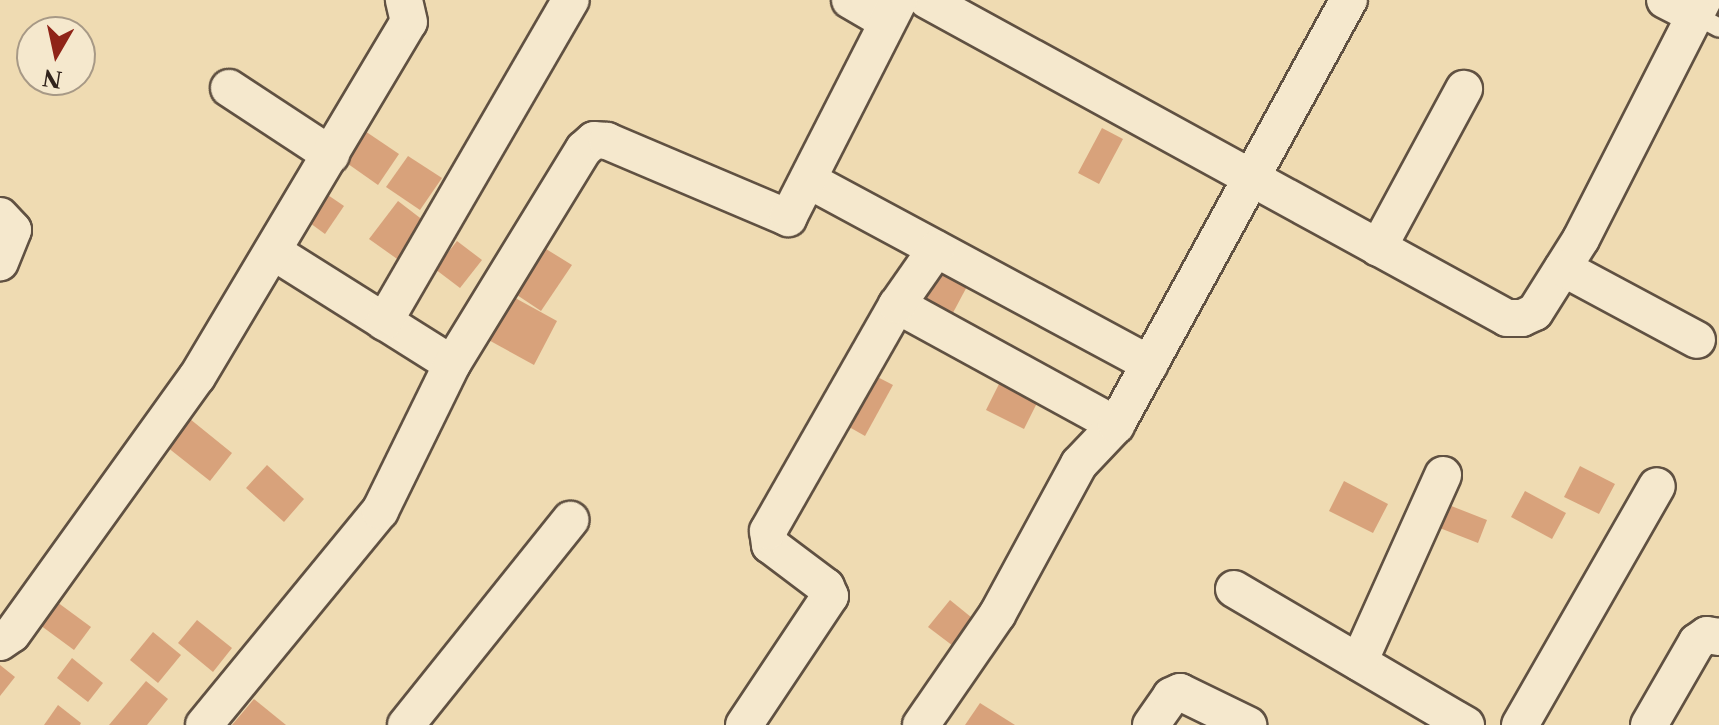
<!DOCTYPE html>
<html>
<head>
<meta charset="utf-8">
<style>
  body { margin:0 }
  #map { position:relative; width:1719px; height:725px; overflow:hidden; background:#efdbb2; font-family:"Libre Caslon Text",serif }
  div>[style] { position:absolute }
  .building>* { inset:0; background:#d8a27b }
  .roads { filter:drop-shadow(2px 0 #605142) drop-shadow(-2px 0 #605142) drop-shadow(0 2px #605142) drop-shadow(0 -2px #605142) }
  .lane>* { height:18px; margin:-9px; padding:0 9px; transform-origin:9px; border-radius:9px; background:#f5e8cd }
  .street>* { height:36px; margin:-18px; padding:0 18px; transform-origin:18px; border-radius:18px; background:#f5e8cd }
  span { translate:-50% -50%; white-space:nowrap; text-align:center; line-height:1.15; -webkit-text-stroke:7px #f5e8cd; paint-order:stroke }
  .north { position:absolute; left:16px; top:16px; width:80px; height:80px; box-sizing:border-box; background:#f5e8cd; border:2px solid #a79986; border-radius:50%; rotate:189deg; font-size:22px; font-weight:700; line-height:32px; text-align:center; color:#31231c }
  .north::after { content:''; display:block; margin:auto; width:28px; height:36px; background:#8f2418; clip-path:polygon(50% 0,100% 100%,50% 72%,0 100%) }
</style>
</head>
<body>
<div id="map">
  <div class="building">
    <div style="clip-path:polygon(1102px 128px,1123px 139px,1099px 184px,1078px 173px)"></div>
    <div style="clip-path:polygon(362px 129px,399px 154px,378px 185px,341px 159px)"></div>
    <div style="clip-path:polygon(408px 156px,442px 178px,420px 210px,386px 187px)"></div>
    <div style="clip-path:polygon(322px 191px,344px 206px,325px 234px,303px 218px)"></div>
    <div style="clip-path:polygon(398px 201px,428px 224px,400px 261px,369px 239px)"></div>
    <div style="clip-path:polygon(457px 241px,482px 260px,460px 288px,435px 269px)"></div>
    <div style="clip-path:polygon(538px 244px,572px 265px,541px 311px,508px 289px)"></div>
    <div style="clip-path:polygon(935px 260px,971px 279px,947px 324px,910px 305px)"></div>
    <div style="clip-path:polygon(497px 288px,557px 321px,534px 365px,474px 332px)"></div>
    <div style="clip-path:polygon(862px 369px,893px 385px,865px 436px,835px 419px)"></div>
    <div style="clip-path:polygon(999px 384px,1037px 403px,1024px 429px,986px 410px)"></div>
    <div style="clip-path:polygon(190px 419px,232px 453px,210px 481px,167px 447px)"></div>
    <div style="clip-path:polygon(267px 465px,304px 499px,284px 522px,246px 488px)"></div>
    <div style="clip-path:polygon(1580px 466px,1615px 484px,1599px 514px,1564px 497px)"></div>
    <div style="clip-path:polygon(1344px 481px,1388px 504px,1373px 533px,1329px 511px)"></div>
    <div style="clip-path:polygon(1525px 491px,1566px 513px,1552px 539px,1511px 517px)"></div>
    <div style="clip-path:polygon(1436px 500px,1487px 520px,1478px 543px,1427px 523px)"></div>
    <div style="clip-path:polygon(950px 600px,982px 626px,961px 652px,928px 627px)"></div>
    <div style="clip-path:polygon(57px 602px,91px 627px,74px 650px,40px 625px)"></div>
    <div style="clip-path:polygon(197px 620px,232px 648px,213px 672px,178px 643px)"></div>
    <div style="clip-path:polygon(153px 632px,181px 655px,158px 683px,130px 660px)"></div>
    <div style="clip-path:polygon(72px 658px,103px 683px,88px 702px,57px 678px)"></div>
    <div style="clip-path:polygon(0 665px,15px 677px,0 696px)"></div>
    <div style="clip-path:polygon(146px 681px,168px 699px,147px 725px,109px 725px)"></div>
    <div style="clip-path:polygon(254px 699px,286px 725px,232px 725px)"></div>
    <div style="clip-path:polygon(980px 703px,1015px 725px,965px 725px)"></div>
    <div style="clip-path:polygon(58px 705px,81px 723px,80px 725px,44px 725px)"></div>
  </div>
  <div class="roads">
    <div class="lane">
      <div style="left:1695px;top:15px;width:27px;rotate:28deg"></div>
    </div>
    <div class="street">
      <div style="left:850px;top:0;width:42px;rotate:30.3deg"></div>
      <div style="left:927px;top:0;width:661px;rotate:28.73deg"></div>
      <div style="left:1507px;top:318px;width:15px"></div>
      <div style="left:1522px;top:318px;width:14px;rotate:-25deg"></div>
      <div style="left:1535px;top:312px;width:86px;rotate:-57.8deg"></div>
      <div style="left:1581px;top:239px;width:268px;rotate:-63deg"></div>
      <div style="left:1665px;top:0;width:34px;rotate:27deg"></div>
      <div style="left:229px;top:88px;width:122px;rotate:33.3deg"></div>
      <div style="left:810px;top:181px;width:386px;rotate:28.3deg"></div>
      <div style="left:0;top:216px;width:19px;rotate:47deg"></div>
      <div style="left:13px;top:230px;width:35px;rotate:112deg"></div>
      <div style="left:1378px;top:248px;width:181px;rotate:-61.6deg"></div>
      <div style="left:274px;top:252px;width:210px;rotate:32.2deg"></div>
      <div style="left:1563px;top:268px;width:152px;rotate:28.2deg"></div>
      <div style="left:897px;top:305px;width:250px;rotate:28.7deg"></div>
      <div style="left:384px;top:322px;width:372px;rotate:-59.9deg"></div>
      <div style="left:1234px;top:589px;width:269px;rotate:30.4deg"></div>
      <div style="left:0;top:642px;width:14px;rotate:-34deg"></div>
      <div style="left:12px;top:634px;width:317px;rotate:-54.3deg"></div>
      <div style="left:197px;top:377px;width:413px;rotate:-59.2deg"></div>
      <div style="left:409px;top:22px;width:23px;rotate:-103deg"></div>
      <div style="left:1359px;top:662px;width:205px;rotate:-65.8deg"></div>
      <div style="left:204px;top:725px;width:277px;rotate:-50.6deg"></div>
      <div style="left:380px;top:511px;width:164px;rotate:-63.9deg"></div>
      <div style="left:452px;top:364px;width:252px;rotate:-58.5deg"></div>
      <div style="left:584px;top:149px;width:13px;rotate:-42deg"></div>
      <div style="left:594px;top:140px;width:13px;rotate:4deg"></div>
      <div style="left:607px;top:141px;width:197px;rotate:23deg"></div>
      <div style="left:788px;top:218px;width:245px;rotate:-63deg"></div>
      <div style="left:406px;top:725px;width:263px;rotate:-51.3deg"></div>
      <div style="left:744px;top:725px;width:155px;rotate:-56.3deg"></div>
      <div style="left:830px;top:596px;width:10px;rotate:-114deg"></div>
      <div style="left:826px;top:587px;width:70px;rotate:-143.1deg"></div>
      <div style="left:770px;top:545px;width:14px;rotate:-98deg"></div>
      <div style="left:768px;top:531px;width:260px;rotate:-60.3deg"></div>
      <div style="left:897px;top:305px;width:68px;rotate:-55.1deg"></div>
      <div style="left:921px;top:725px;width:134px;rotate:-55.4deg"></div>
      <div style="left:997px;top:615px;width:172px;rotate:-61.5deg"></div>
      <div style="left:1079px;top:464px;width:54px;rotate:-46.5deg"></div>
      <div style="left:1116px;top:425px;width:485px;rotate:-61.3deg"></div>
      <div style="left:1151px;top:725px;width:35px;rotate:-55deg"></div>
      <div style="left:1171px;top:696px;width:10px;rotate:-24deg"></div>
      <div style="left:1180px;top:692px;width:76px;rotate:25.9deg"></div>
      <div style="left:1520px;top:725px;width:275px;rotate:-60.2deg"></div>
      <div style="left:1649px;top:725px;width:96px;rotate:-60deg"></div>
      <div style="left:1697px;top:642px;width:12px;rotate:-35deg"></div>
      <div style="left:1707px;top:635px;width:12px;rotate:9deg"></div>
    </div>
  </div>
  <div class="north">N</div>
</div>
</body>
</html>
